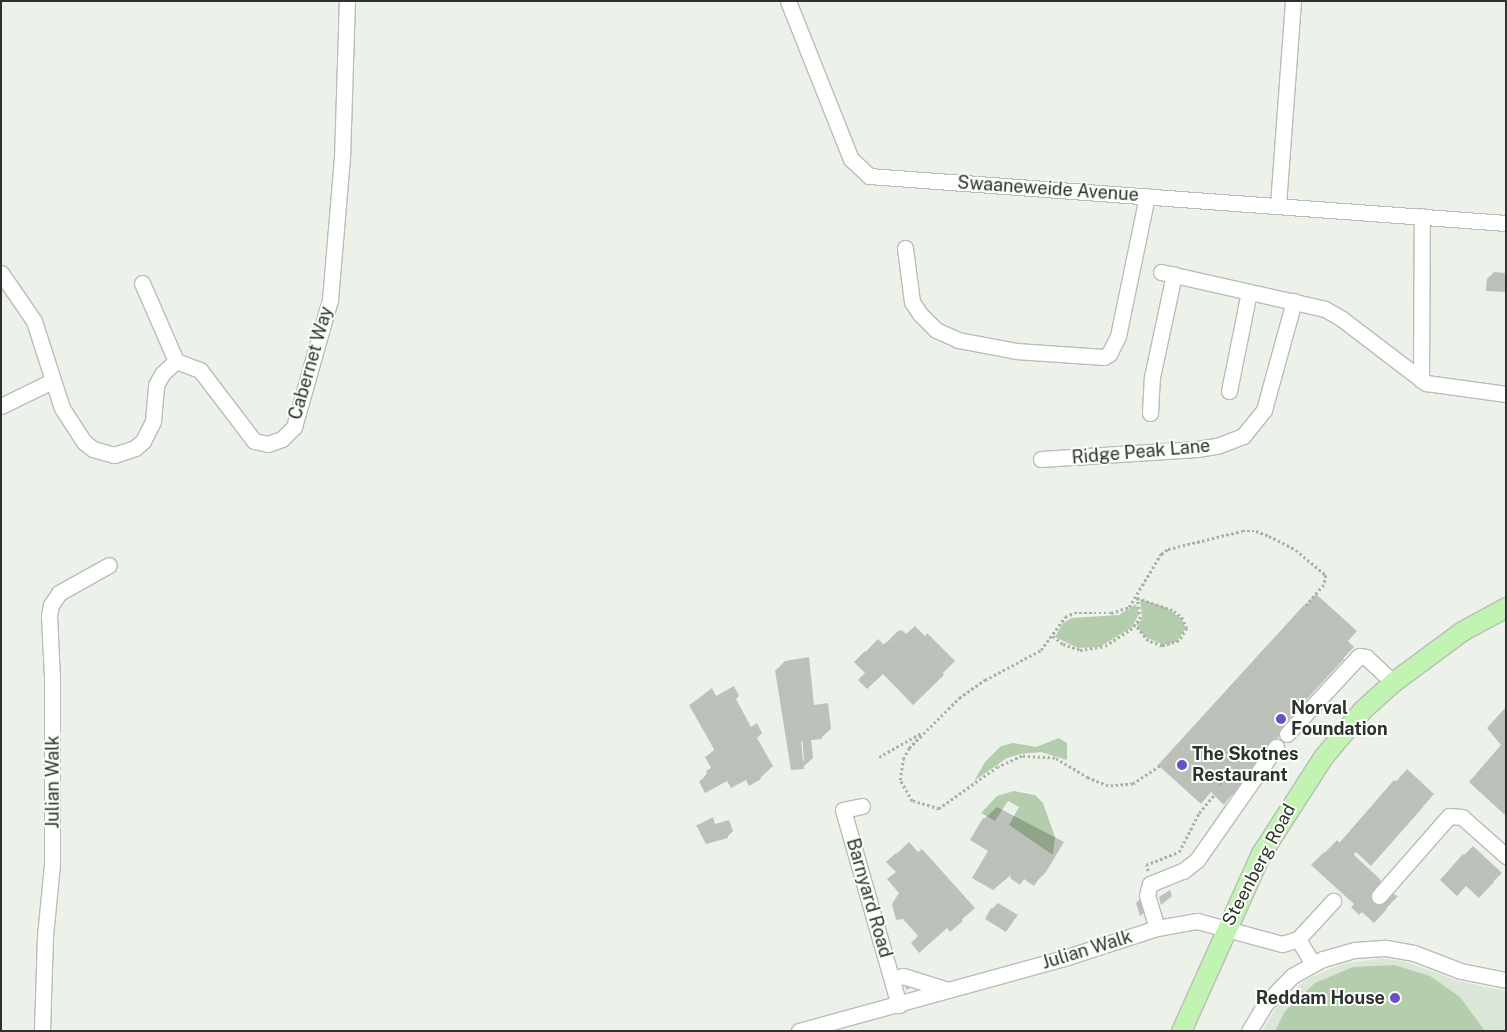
<!DOCTYPE html>
<html>
<head>
<meta charset="utf-8">
<style>
  body { margin:0 }
  #map { position:relative; width:1507px; height:1032px; overflow:hidden; background:#ecf2ea; font-family:"Public Sans",sans-serif }
  div>[style] { position:absolute }
  .built>* { inset:0; background:#dbe6d9 }
  .green>* { inset:0; background:#b4cdad }
  .shadow>* { inset:0; background:#0003 }
  .building>* { inset:0; background:#bbc1b9 }
  .path>* { height:2.5px; margin-top:-1.25px; transform-origin:0; background:repeating-linear-gradient(90deg,#aaafa9 0 2.5px,transparent 0 5px) }
  .roads { filter:drop-shadow(1px 0 #b8beb6) drop-shadow(-1px 0 #b8beb6) drop-shadow(0 1px #b8beb6) drop-shadow(0 -1px #b8beb6) }
  .minor>* { height:15px; margin:-7.5px; padding:0 7.5px; transform-origin:7.5px; border-radius:7.5px; background:#fff }
  .major>* { height:19px; margin:-9.5px; padding:0 9.5px; transform-origin:9.5px; border-radius:9.5px; background:#c1f4b3 }
  .dots>* { width:14px; height:14px; translate:-50% -50%; box-sizing:border-box; border:2px solid #fafff9; border-radius:50% }
  span { translate:-50% -50%; white-space:nowrap; text-align:center; line-height:1.15; -webkit-text-stroke:4px #fafff9; paint-order:stroke }
  .street-label { font-size:18px; color:#2e312e }
  .poi-label { font-size:18px; color:#2e312e; font-weight:700 }
  .left { translate:0 -50%; text-align:left }
  .right { translate:-100% -50%; text-align:right }
  .frame { position:absolute; inset:0; border:2px solid #2e312e; pointer-events:none }
</style>
</head>
<body>
<div id="map">
  <div class="built">
    <div style="clip-path:polygon(1382px 958px,1407px 962px,1458px 981px,1506px 991px,1506px 1031px,1262px 1031px,1277px 1006px,1307px 979px,1342px 964px)"></div>
  </div>
  <div class="green">
    <div style="clip-path:polygon(1140px 599px,1165px 607px,1181px 618px,1186px 628px,1176px 642px,1164px 645px,1145px 637px,1137px 626px,1142px 618px)"></div>
    <div style="clip-path:polygon(1136px 604px,1139px 614px,1132px 627px,1100px 647px,1078px 648px,1055px 637px,1063px 623px,1072px 618px,1119px 615px)"></div>
    <div style="clip-path:polygon(1059px 738px,1067px 743px,1067px 760px,1041px 752px,1021px 754px,1007px 758px,974px 781px,985px 762px,1001px 746px,1013px 743px,1036px 747px)"></div>
    <div style="clip-path:polygon(1014px 791px,1035px 795px,1043px 803px,1055px 837px,1053px 855px,1009px 825px,1019px 807px,1008px 801px,995px 821px,981px 813px,997px 796px)"></div>
    <div style="clip-path:polygon(1394px 965px,1430px 976px,1460px 997px,1485px 1031px,1275px 1031px,1285px 1011px,1315px 983px,1353px 967px)"></div>
  </div>
  <div class="shadow">
    <div style="clip-path:polygon(1494px 272px,1506px 273px,1506px 291px,1488px 290px,1488px 278px)"></div>
    <div style="clip-path:polygon(1316px 594px,1357px 631px,1348px 641px,1354px 647px,1291px 715px,1290px 725px,1272px 739px,1235px 792px,1224px 803px,1212px 791px,1160px 765px)"></div>
    <div style="clip-path:polygon(915px 626px,925px 636px,927px 633px,955px 661px,913px 703px,883px 672px,867px 673px,856px 662px,878px 639px,884px 645px,898px 631px,902px 630px,906px 634px)"></div>
    <div style="clip-path:polygon(evenodd,809px 657px,814px 705px,828px 703px,831px 729px,821px 738px,811px 739px,813px 758px,803px 767px,776px 670px,785px 661px,809px 657px,799px 735px,802px 735px,804px 761px,802px 761px,799px 735px)"></div>
    <div style="clip-path:polygon(734px 686px,739px 696px,736px 699px,751px 727px,757px 723px,762px 733px,757px 738px,773px 766px,760px 778px,700px 782px,712px 767px,706px 757px,715px 749px,690px 705px,712px 688px,716px 696px)"></div>
    <div style="clip-path:polygon(1407px 769px,1434px 794px,1383px 852px,1356px 851px,1353px 854px,1380px 879px,1385px 891px,1398px 896px,1374px 921px,1313px 865px,1337px 840px,1341px 844px)"></div>
    <div style="clip-path:polygon(997px 807px,1064px 842px,1046px 872px,1034px 884px,1025px 878px,1020px 883px,1016px 871px,990px 851px,984px 819px)"></div>
    <div style="clip-path:polygon(713px 817px,715px 824px,729px 820px,733px 831px,727px 837px,698px 825px)"></div>
    <div style="clip-path:polygon(909px 842px,918px 852px,922px 849px,975px 908px,950px 930px,947px 927px,920px 936px,901px 893px,897px 872px,888px 862px)"></div>
    <div style="clip-path:polygon(1473px 846px,1502px 873px,1488px 887px,1464px 855px)"></div>
    <div style="clip-path:polygon(1170px 890px,1172px 896px,1161px 905px,1159px 897px)"></div>
    <div style="clip-path:polygon(1142px 897px,1149px 909px,1140px 916px,1136px 903px)"></div>
    <div style="clip-path:polygon(998px 903px,1018px 915px,1006px 931px,992px 909px)"></div>
    <div style="clip-path:polygon(910px 981px,919px 983px,906px 990px,905px 986px)"></div>
  </div>
  <div class="building">
    <div style="clip-path:polygon(1487px 278px,1506px 279px,1506px 292px,1486px 291px)"></div>
    <div style="clip-path:polygon(1304px 605px,1347px 643px,1338px 653px,1344px 659px,1280px 728px,1278px 738px,1268px 742px,1224px 805px,1211px 792px,1201px 804px,1158px 765px)"></div>
    <div style="clip-path:polygon(902px 637px,912px 647px,914px 645px,944px 675px,913px 705px,883px 674px,867px 689px,858px 680px,865px 673px,854px 662px,865px 651px,871px 657px,885px 643px,889px 641px,893px 646px)"></div>
    <div style="clip-path:polygon(800px 665px,806px 713px,819px 712px,822px 739px,801px 741px,804px 769px,791px 770px,775px 670px)"></div>
    <div style="clip-path:polygon(721px 698px,727px 709px,723px 711px,738px 738px,744px 735px,750px 746px,744px 750px,761px 779px,749px 786px,746px 780px,731px 788px,727px 781px,705px 793px,699px 781px,709px 776px,706px 771px,711px 768px,705px 757px,715px 751px,689px 705px,699px 699px,704px 707px)"></div>
    <div style="clip-path:polygon(1506px 707px,1506px 816px,1469px 782px,1501px 745px,1487px 728px)"></div>
    <div style="clip-path:polygon(1394px 780px,1423px 807px,1371px 866px,1356px 852px,1342px 867px,1368px 891px,1372px 903px,1387px 909px,1374px 923px,1362px 912px,1359px 915px,1351px 907px,1354px 904px,1311px 865px,1324px 852px,1328px 856px)"></div>
    <div style="clip-path:polygon(983px 818px,1053px 855px,1034px 886px,1024px 879px,1020px 885px,1010px 878px,1011px 875px,993px 890px,972px 878px,988px 851px,970px 840px)"></div>
    <div style="clip-path:polygon(707px 822px,709px 829px,723px 825px,728px 838px,706px 844px,696px 825px)"></div>
    <div style="clip-path:polygon(896px 853px,905px 864px,909px 860px,963px 921px,950px 932px,947px 928px,919px 953px,911px 943px,918px 936px,903px 919px,896px 920px,892px 904px,899px 893px,887px 879px,896px 872px,886px 862px)"></div>
    <div style="clip-path:polygon(1463px 854px,1494px 882px,1479px 898px,1466px 886px,1457px 896px,1440px 880px)"></div>
    <div style="clip-path:polygon(991px 908px,1013px 921px,1006px 932px,985px 919px)"></div>
  </div>
  <div class="path">
    <div style="left:1053px;top:636px;width:13px;rotate:39deg"></div>
    <div style="left:1063px;top:644px;width:18px;rotate:19deg"></div>
    <div style="left:1080px;top:650px;width:25px;rotate:-9deg"></div>
    <div style="left:1105px;top:646px;width:30px;rotate:-33deg"></div>
    <div style="left:1130px;top:630px;width:15px;rotate:-48deg"></div>
    <div style="left:1140px;top:619px;width:21px;rotate:-98deg"></div>
    <div style="left:1137px;top:598px;width:39px;rotate:19deg"></div>
    <div style="left:1174px;top:611px;width:10px;rotate:37deg"></div>
    <div style="left:1182px;top:617px;width:12px;rotate:66deg"></div>
    <div style="left:1187px;top:628px;width:15px;rotate:122deg"></div>
    <div style="left:1179px;top:641px;width:18px;rotate:164deg"></div>
    <div style="left:1162px;top:646px;width:15px;rotate:-160deg"></div>
    <div style="left:1148px;top:641px;width:21px;rotate:-129deg"></div>
    <div style="left:879px;top:757px;width:48px;rotate:-29.7deg"></div>
    <div style="left:1160px;top:766px;width:32px;rotate:146deg"></div>
    <div style="left:1133px;top:784px;width:25px;rotate:175deg"></div>
    <div style="left:1108px;top:786px;width:22px;rotate:-158deg"></div>
    <div style="left:1088px;top:778px;width:39px;rotate:-149deg"></div>
    <div style="left:1055px;top:758px;width:33px;rotate:-177deg"></div>
    <div style="left:1022px;top:756px;width:26px;rotate:155deg"></div>
    <div style="left:998px;top:767px;width:72px;rotate:144.6deg"></div>
    <div style="left:939px;top:809px;width:28px;rotate:-163deg"></div>
    <div style="left:912px;top:801px;width:24px;rotate:-120deg"></div>
    <div style="left:900px;top:780px;width:21px;rotate:-82deg"></div>
    <div style="left:903px;top:759px;width:13px;rotate:-61deg"></div>
    <div style="left:909px;top:748px;width:71px;rotate:-45deg"></div>
    <div style="left:959px;top:698px;width:32px;rotate:-35deg"></div>
    <div style="left:985px;top:680px;width:64px;rotate:-28.2deg"></div>
    <div style="left:1041px;top:650px;width:41px;rotate:-54deg"></div>
    <div style="left:1065px;top:617px;width:10px;rotate:-24deg"></div>
    <div style="left:1074px;top:613px;width:37px"></div>
    <div style="left:1111px;top:613px;width:19px;rotate:-18deg"></div>
    <div style="left:1129px;top:607px;width:62px;rotate:-58.9deg"></div>
    <div style="left:1161px;top:554px;width:9px;rotate:-36deg"></div>
    <div style="left:1168px;top:549px;width:76px;rotate:-13.7deg"></div>
    <div style="left:1242px;top:531px;width:14px"></div>
    <div style="left:1256px;top:531px;width:14px;rotate:21deg"></div>
    <div style="left:1269px;top:536px;width:30px;rotate:27deg"></div>
    <div style="left:1296px;top:550px;width:39px;rotate:40deg"></div>
    <div style="left:1326px;top:575px;width:10px;rotate:101deg"></div>
    <div style="left:1324px;top:585px;width:28px;rotate:131deg"></div>
    <div style="left:1219px;top:783px;width:5px;rotate:37deg"></div>
    <div style="left:1148px;top:871px;width:6px;rotate:-108deg"></div>
    <div style="left:1146px;top:865px;width:35px;rotate:-22deg"></div>
    <div style="left:1179px;top:852px;width:44px;rotate:-62.9deg"></div>
    <div style="left:1199px;top:813px;width:23px;rotate:-50deg"></div>
  </div>
  <div class="roads">
    <div class="minor">
      <div style="left:788px;top:1px;width:170px;rotate:68.3deg"></div>
      <div style="left:851px;top:159px;width:25px;rotate:43deg"></div>
      <div style="left:869px;top:176px;width:639px;rotate:4.22deg"></div>
      <div style="left:1278px;top:205px;width:205px;rotate:-85.8deg"></div>
      <div style="left:905px;top:248px;width:54px;rotate:82.6deg"></div>
      <div style="left:912px;top:302px;width:14px;rotate:56deg"></div>
      <div style="left:920px;top:314px;width:23px;rotate:45deg"></div>
      <div style="left:936px;top:330px;width:24px;rotate:24deg"></div>
      <div style="left:958px;top:340px;width:59px;rotate:10.7deg"></div>
      <div style="left:1016px;top:351px;width:88px;rotate:3.9deg"></div>
      <div style="left:1104px;top:357px;width:6px;rotate:-31deg"></div>
      <div style="left:1109px;top:354px;width:20px;rotate:-63deg"></div>
      <div style="left:1118px;top:336px;width:143px;rotate:-78.3deg"></div>
      <div style="left:1161px;top:272px;width:168px;rotate:12.7deg"></div>
      <div style="left:1325px;top:309px;width:20px;rotate:30deg"></div>
      <div style="left:1342px;top:319px;width:106px;rotate:37.3deg"></div>
      <div style="left:1426px;top:383px;width:81px;rotate:7.8deg"></div>
      <div style="left:1px;top:273px;width:58px;rotate:55.5deg"></div>
      <div style="left:34px;top:321px;width:91px;rotate:72.2deg"></div>
      <div style="left:62px;top:408px;width:40px;rotate:57.1deg"></div>
      <div style="left:84px;top:442px;width:11px;rotate:38deg"></div>
      <div style="left:93px;top:449px;width:22px;rotate:16deg"></div>
      <div style="left:114px;top:455px;width:22px;rotate:-18deg"></div>
      <div style="left:135px;top:448px;width:11px;rotate:-41deg"></div>
      <div style="left:143px;top:441px;width:22px;rotate:-63deg"></div>
      <div style="left:153px;top:421px;width:36px;rotate:-85deg"></div>
      <div style="left:156px;top:385px;width:13px;rotate:-61deg"></div>
      <div style="left:162px;top:374px;width:19px;rotate:-43deg"></div>
      <div style="left:176px;top:361px;width:26px;rotate:21deg"></div>
      <div style="left:200px;top:370px;width:89px;rotate:52.7deg"></div>
      <div style="left:254px;top:441px;width:14px;rotate:12deg"></div>
      <div style="left:268px;top:444px;width:15px;rotate:-20deg"></div>
      <div style="left:282px;top:439px;width:17px;rotate:-45deg"></div>
      <div style="left:294px;top:427px;width:132px;rotate:-74.2deg"></div>
      <div style="left:330px;top:300px;width:143px;rotate:-85.2deg"></div>
      <div style="left:342px;top:158px;width:157px;rotate:-88.2deg"></div>
      <div style="left:142px;top:283px;width:85px;rotate:66.4deg"></div>
      <div style="left:1421px;top:380px;width:164px;rotate:-89.7deg"></div>
      <div style="left:1229px;top:391px;width:101px;rotate:-78.6deg"></div>
      <div style="left:1px;top:406px;width:57px;rotate:-26.1deg"></div>
      <div style="left:1150px;top:413px;width:36px;rotate:-87deg"></div>
      <div style="left:1152px;top:377px;width:105px;rotate:-77.9deg"></div>
      <div style="left:1041px;top:459px;width:156px;rotate:-3.7deg"></div>
      <div style="left:1197px;top:449px;width:20px;rotate:-9deg"></div>
      <div style="left:1217px;top:446px;width:28px;rotate:-21deg"></div>
      <div style="left:1243px;top:436px;width:33px;rotate:-51deg"></div>
      <div style="left:1264px;top:410px;width:113px;rotate:-74.6deg"></div>
      <div style="left:1287px;top:734px;width:106px;rotate:-47.3deg"></div>
      <div style="left:1359px;top:656px;width:7px;rotate:8deg"></div>
      <div style="left:1366px;top:657px;width:37px;rotate:43deg"></div>
      <div style="left:862px;top:806px;width:19px;rotate:168deg"></div>
      <div style="left:843px;top:810px;width:203px;rotate:74deg"></div>
      <div style="left:1379px;top:896px;width:106px;rotate:-48.8deg"></div>
      <div style="left:1449px;top:816px;width:13px;rotate:4deg"></div>
      <div style="left:1462px;top:817px;width:59px;rotate:41.6deg"></div>
      <div style="left:1157px;top:928px;width:34px;rotate:-107deg"></div>
      <div style="left:1147px;top:895px;width:11px;rotate:-75deg"></div>
      <div style="left:1150px;top:884px;width:35px;rotate:-22deg"></div>
      <div style="left:1183px;top:871px;width:18px;rotate:-38deg"></div>
      <div style="left:1197px;top:860px;width:138px;rotate:-55deg"></div>
      <div style="left:1298px;top:939px;width:29px;rotate:59deg"></div>
      <div style="left:893px;top:979px;width:10px;rotate:-17deg"></div>
      <div style="left:903px;top:976px;width:47px;rotate:17.3deg"></div>
      <div style="left:42px;top:1031px;width:95px;rotate:-88.2deg"></div>
      <div style="left:45px;top:936px;width:72px;rotate:-84.4deg"></div>
      <div style="left:52px;top:864px;width:187px;rotate:-90deg"></div>
      <div style="left:52px;top:677px;width:61px;rotate:-92.8deg"></div>
      <div style="left:49px;top:616px;width:11px;rotate:-80deg"></div>
      <div style="left:51px;top:605px;width:14px;rotate:-56deg"></div>
      <div style="left:59px;top:593px;width:57px;rotate:-29.2deg"></div>
      <div style="left:799px;top:1031px;width:278px;rotate:-15.4deg"></div>
      <div style="left:1067px;top:957px;width:95px;rotate:-17.9deg"></div>
      <div style="left:1157px;top:928px;width:41px;rotate:-9.9deg"></div>
      <div style="left:1197px;top:921px;width:88px;rotate:15.1deg"></div>
      <div style="left:1282px;top:944px;width:17px;rotate:-17deg"></div>
      <div style="left:1298px;top:939px;width:52px;rotate:-47.4deg"></div>
      <div style="left:1249px;top:1031px;width:33px;rotate:-59deg"></div>
      <div style="left:1266px;top:1003px;width:37px;rotate:-46deg"></div>
      <div style="left:1292px;top:976px;width:35px;rotate:-29deg"></div>
      <div style="left:1323px;top:959px;width:33px;rotate:-16deg"></div>
      <div style="left:1355px;top:950px;width:31px;rotate:-4deg"></div>
      <div style="left:1386px;top:948px;width:28px;rotate:10deg"></div>
      <div style="left:1414px;top:953px;width:50px;rotate:21deg"></div>
      <div style="left:1461px;top:971px;width:46px;rotate:11.3deg"></div>
    </div>
    <div class="major">
      <div style="left:1181px;top:1031px;width:193px;rotate:-65.8deg"></div>
      <div style="left:1260px;top:855px;width:117px;rotate:-57.3deg"></div>
      <div style="left:1323px;top:757px;width:61px;rotate:-50.3deg"></div>
      <div style="left:1362px;top:710px;width:42px;rotate:-42.1deg"></div>
      <div style="left:1393px;top:682px;width:86px;rotate:-36.5deg"></div>
      <div style="left:1462px;top:631px;width:50px;rotate:-28.6deg"></div>
    </div>
  </div>
  <div class="dots">
    <div style="left:1281px;top:719px;background:#6b4fc8"></div>
    <div style="left:1182px;top:765px;background:#6b4fc8"></div>
    <div style="left:1395px;top:998px;background:#6b4fc8"></div>
  </div>
  <div class="street-label">
    <span style="left:1048px;top:189px;rotate:4deg">Swaaneweide Avenue</span>
    <span style="left:311px;top:363px;rotate:-74deg">Cabernet Way</span>
    <span style="left:1141px;top:452px;rotate:-5deg">Ridge Peak Lane</span>
    <span style="left:53px;top:782px;rotate:-90deg">Julian Walk</span>
    <span style="left:1259px;top:865px;rotate:-62deg">Steenberg Road</span>
    <span style="left:869px;top:898px;rotate:74deg">Barnyard Road</span>
    <span style="left:1087px;top:950px;rotate:-17deg">Julian Walk</span>
  </div>
  <div class="poi-label">
    <span class="left" style="left:1291px;top:719px">Norval<br>Foundation</span>
    <span class="left" style="left:1192px;top:765px">The Skotnes<br>Restaurant</span>
    <span class="right" style="left:1385px;top:998px">Reddam House</span>
  </div>
  <div class="frame"></div>
</div>
</body>
</html>
